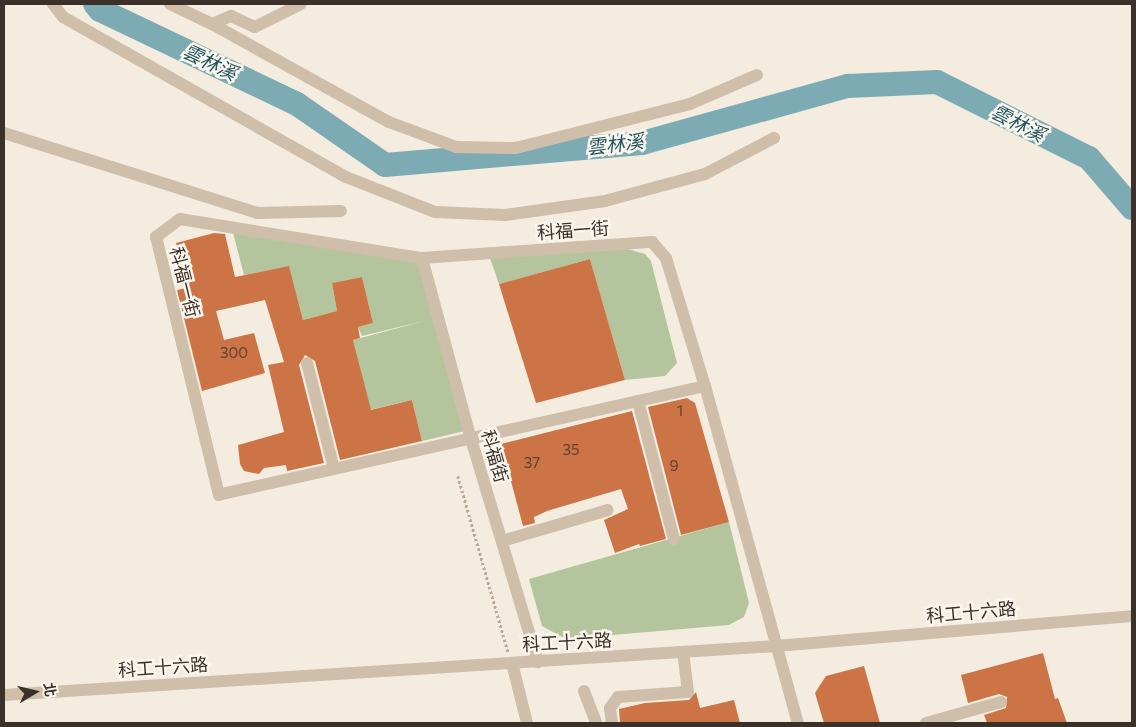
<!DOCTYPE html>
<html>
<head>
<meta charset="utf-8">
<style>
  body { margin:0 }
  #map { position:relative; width:1136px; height:727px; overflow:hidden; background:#f4eddf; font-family:Commissioner,"Noto Sans TC",sans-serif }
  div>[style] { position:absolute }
  .green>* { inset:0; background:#b4c59e }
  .river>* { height:24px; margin:-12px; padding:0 12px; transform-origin:12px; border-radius:12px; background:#7dabb3 }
  .building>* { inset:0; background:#cc7446 }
  .path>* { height:2.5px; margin-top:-1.25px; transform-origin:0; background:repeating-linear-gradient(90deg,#baa894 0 2.5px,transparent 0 5px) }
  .minor>* { height:12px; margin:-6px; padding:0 6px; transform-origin:6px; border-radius:6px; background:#cebeaa }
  span { translate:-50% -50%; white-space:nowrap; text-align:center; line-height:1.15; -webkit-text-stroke:5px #fbf6ed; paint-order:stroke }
  .number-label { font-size:15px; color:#5f4231 }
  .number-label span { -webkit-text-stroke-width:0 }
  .street-label { font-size:18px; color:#3b312a }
  .water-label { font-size:19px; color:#1d545f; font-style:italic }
  .frame { position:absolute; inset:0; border:5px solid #3b312a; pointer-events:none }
  .north { position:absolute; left:10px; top:667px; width:50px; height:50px; -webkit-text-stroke:4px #fbf6ed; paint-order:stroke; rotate:81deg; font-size:14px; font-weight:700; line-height:20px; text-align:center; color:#3b312a }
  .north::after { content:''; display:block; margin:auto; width:18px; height:22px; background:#3b312a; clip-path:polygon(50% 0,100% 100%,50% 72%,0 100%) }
</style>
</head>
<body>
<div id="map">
  <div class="green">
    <div style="clip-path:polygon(233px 233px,422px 258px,469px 430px,422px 441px,412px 400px,370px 410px,353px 340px,428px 320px,362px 336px,358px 327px,373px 323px,362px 277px,332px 283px,337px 311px,303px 320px,289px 267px,244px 275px)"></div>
    <div style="clip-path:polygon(621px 247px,645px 254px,651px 261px,677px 363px,665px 376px,625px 380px,590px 259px,499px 284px,490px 258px)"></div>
    <div style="clip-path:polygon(729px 522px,749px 603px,744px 617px,729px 625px,566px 639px,542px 626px,529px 579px)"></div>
  </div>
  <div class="river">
    <div style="left:95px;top:4px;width:8px;rotate:50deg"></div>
    <div style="left:100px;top:10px;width:218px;rotate:25.5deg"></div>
    <div style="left:297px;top:104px;width:107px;rotate:34.7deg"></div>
    <div style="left:385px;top:165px;width:258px;rotate:-4.9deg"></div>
    <div style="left:642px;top:143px;width:214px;rotate:-15.5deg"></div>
    <div style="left:848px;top:86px;width:89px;rotate:-2.6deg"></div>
    <div style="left:937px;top:82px;width:170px;rotate:26.6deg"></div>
    <div style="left:1089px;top:158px;width:66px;rotate:49.3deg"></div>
  </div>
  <div class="building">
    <div style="clip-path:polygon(214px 233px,225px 234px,235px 277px,289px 266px,303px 320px,337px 311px,332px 283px,362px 277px,373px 323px,358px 327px,360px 338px,353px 340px,371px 410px,412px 400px,422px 441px,340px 460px,315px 361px,305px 355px,299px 365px,324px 463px,287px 471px,286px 465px,264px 468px,259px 474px,244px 471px,240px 464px,238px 445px,284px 432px,268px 365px,284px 362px,265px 300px,216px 311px,224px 340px,254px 333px,265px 373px,202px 391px,177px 290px,186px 288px,176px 243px)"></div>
    <div style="clip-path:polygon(590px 259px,625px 380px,536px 403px,499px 284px)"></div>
    <div style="clip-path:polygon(687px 398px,695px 403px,729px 522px,681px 535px,648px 407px)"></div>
    <div style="clip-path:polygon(632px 411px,666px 539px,640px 546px,639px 544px,615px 553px,604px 520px,628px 509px,621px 489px,547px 511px,534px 517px,535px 523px,523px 526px,501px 444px)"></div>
    <div style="clip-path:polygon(1043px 653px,1055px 699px,1058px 698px,1067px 723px,987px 723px,984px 715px,1006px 708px,1007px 697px,999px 694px,968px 703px,961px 675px)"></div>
    <div style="clip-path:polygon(864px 666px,880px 723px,824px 723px,815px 693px,826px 676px)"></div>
    <div style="clip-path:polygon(696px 692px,700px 708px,734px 700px,740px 723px,620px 723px,619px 709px,645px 703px,689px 700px)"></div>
  </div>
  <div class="path">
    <div style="left:458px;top:476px;width:183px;rotate:74.1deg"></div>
  </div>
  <div class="minor">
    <div style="left:53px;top:4px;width:16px;rotate:52deg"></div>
    <div style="left:63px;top:17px;width:325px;rotate:29.5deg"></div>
    <div style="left:346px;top:177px;width:96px;rotate:21.5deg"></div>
    <div style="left:435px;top:212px;width:70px;rotate:2.5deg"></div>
    <div style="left:505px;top:215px;width:101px;rotate:-8deg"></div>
    <div style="left:605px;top:201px;width:104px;rotate:-15.1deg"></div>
    <div style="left:705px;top:174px;width:78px;rotate:-27.6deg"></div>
    <div style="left:170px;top:4px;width:47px;rotate:25.5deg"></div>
    <div style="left:212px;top:24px;width:21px;rotate:-23deg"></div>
    <div style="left:231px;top:16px;width:26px;rotate:25deg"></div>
    <div style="left:255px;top:27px;width:51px;rotate:-26.6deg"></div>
    <div style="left:212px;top:24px;width:202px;rotate:29deg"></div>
    <div style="left:389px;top:122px;width:72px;rotate:20.5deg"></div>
    <div style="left:456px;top:147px;width:60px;rotate:1deg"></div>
    <div style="left:516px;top:148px;width:179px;rotate:-14.2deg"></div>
    <div style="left:690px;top:104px;width:73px;rotate:-23.4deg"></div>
    <div style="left:4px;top:133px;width:266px;rotate:17.5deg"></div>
    <div style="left:258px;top:213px;width:83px;rotate:-1.4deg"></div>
    <div style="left:422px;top:258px;width:188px;rotate:74.9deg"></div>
    <div style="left:471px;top:439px;width:233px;rotate:73.3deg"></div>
    <div style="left:307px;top:363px;width:109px;rotate:75.7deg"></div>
    <div style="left:705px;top:386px;width:498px;rotate:167.4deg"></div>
    <div style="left:219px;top:495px;width:266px;rotate:-103.7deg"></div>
    <div style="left:156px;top:237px;width:30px;rotate:-37deg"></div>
    <div style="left:180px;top:219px;width:245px;rotate:9.2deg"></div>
    <div style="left:422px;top:258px;width:231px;rotate:-4deg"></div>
    <div style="left:652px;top:242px;width:21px;rotate:49deg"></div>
    <div style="left:666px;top:258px;width:134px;rotate:73.1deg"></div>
    <div style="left:705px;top:386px;width:350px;rotate:74.6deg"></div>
    <div style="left:638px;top:401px;width:143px;rotate:75.4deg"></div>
    <div style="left:502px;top:541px;width:110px;rotate:-16.3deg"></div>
    <div style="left:512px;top:663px;width:62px;rotate:76deg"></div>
    <div style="left:584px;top:691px;width:34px;rotate:69deg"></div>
    <div style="left:4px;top:695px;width:774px;rotate:-3.63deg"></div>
    <div style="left:776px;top:646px;width:357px;rotate:-4.8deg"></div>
    <div style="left:612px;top:723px;width:15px;rotate:-98deg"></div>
    <div style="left:610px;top:708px;width:14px;rotate:-54deg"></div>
    <div style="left:618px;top:697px;width:70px;rotate:-4.1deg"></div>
    <div style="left:688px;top:692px;width:39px;rotate:-97deg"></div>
    <div style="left:926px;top:723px;width:78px;rotate:-15.6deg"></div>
  </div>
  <div class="number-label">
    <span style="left:234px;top:353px">300</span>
    <span style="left:680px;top:411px">1</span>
    <span style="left:571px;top:450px">35</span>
    <span style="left:532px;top:463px">37</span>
    <span style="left:674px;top:466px">9</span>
  </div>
  <div class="street-label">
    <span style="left:573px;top:230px;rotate:-4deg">科福一街</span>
    <span style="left:185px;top:282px;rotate:76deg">科福一街</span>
    <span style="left:495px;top:456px;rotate:74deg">科福街</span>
    <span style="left:971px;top:612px;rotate:-5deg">科工十六路</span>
    <span style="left:567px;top:642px;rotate:-3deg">科工十六路</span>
    <span style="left:163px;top:667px;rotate:-4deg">科工十六路</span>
  </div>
  <div class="water-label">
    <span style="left:210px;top:62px;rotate:25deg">雲林溪</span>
    <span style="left:1018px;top:123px;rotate:27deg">雲林溪</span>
    <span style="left:615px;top:144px;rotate:-7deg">雲林溪</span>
  </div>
  <div class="frame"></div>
  <div class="north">北</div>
</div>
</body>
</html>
